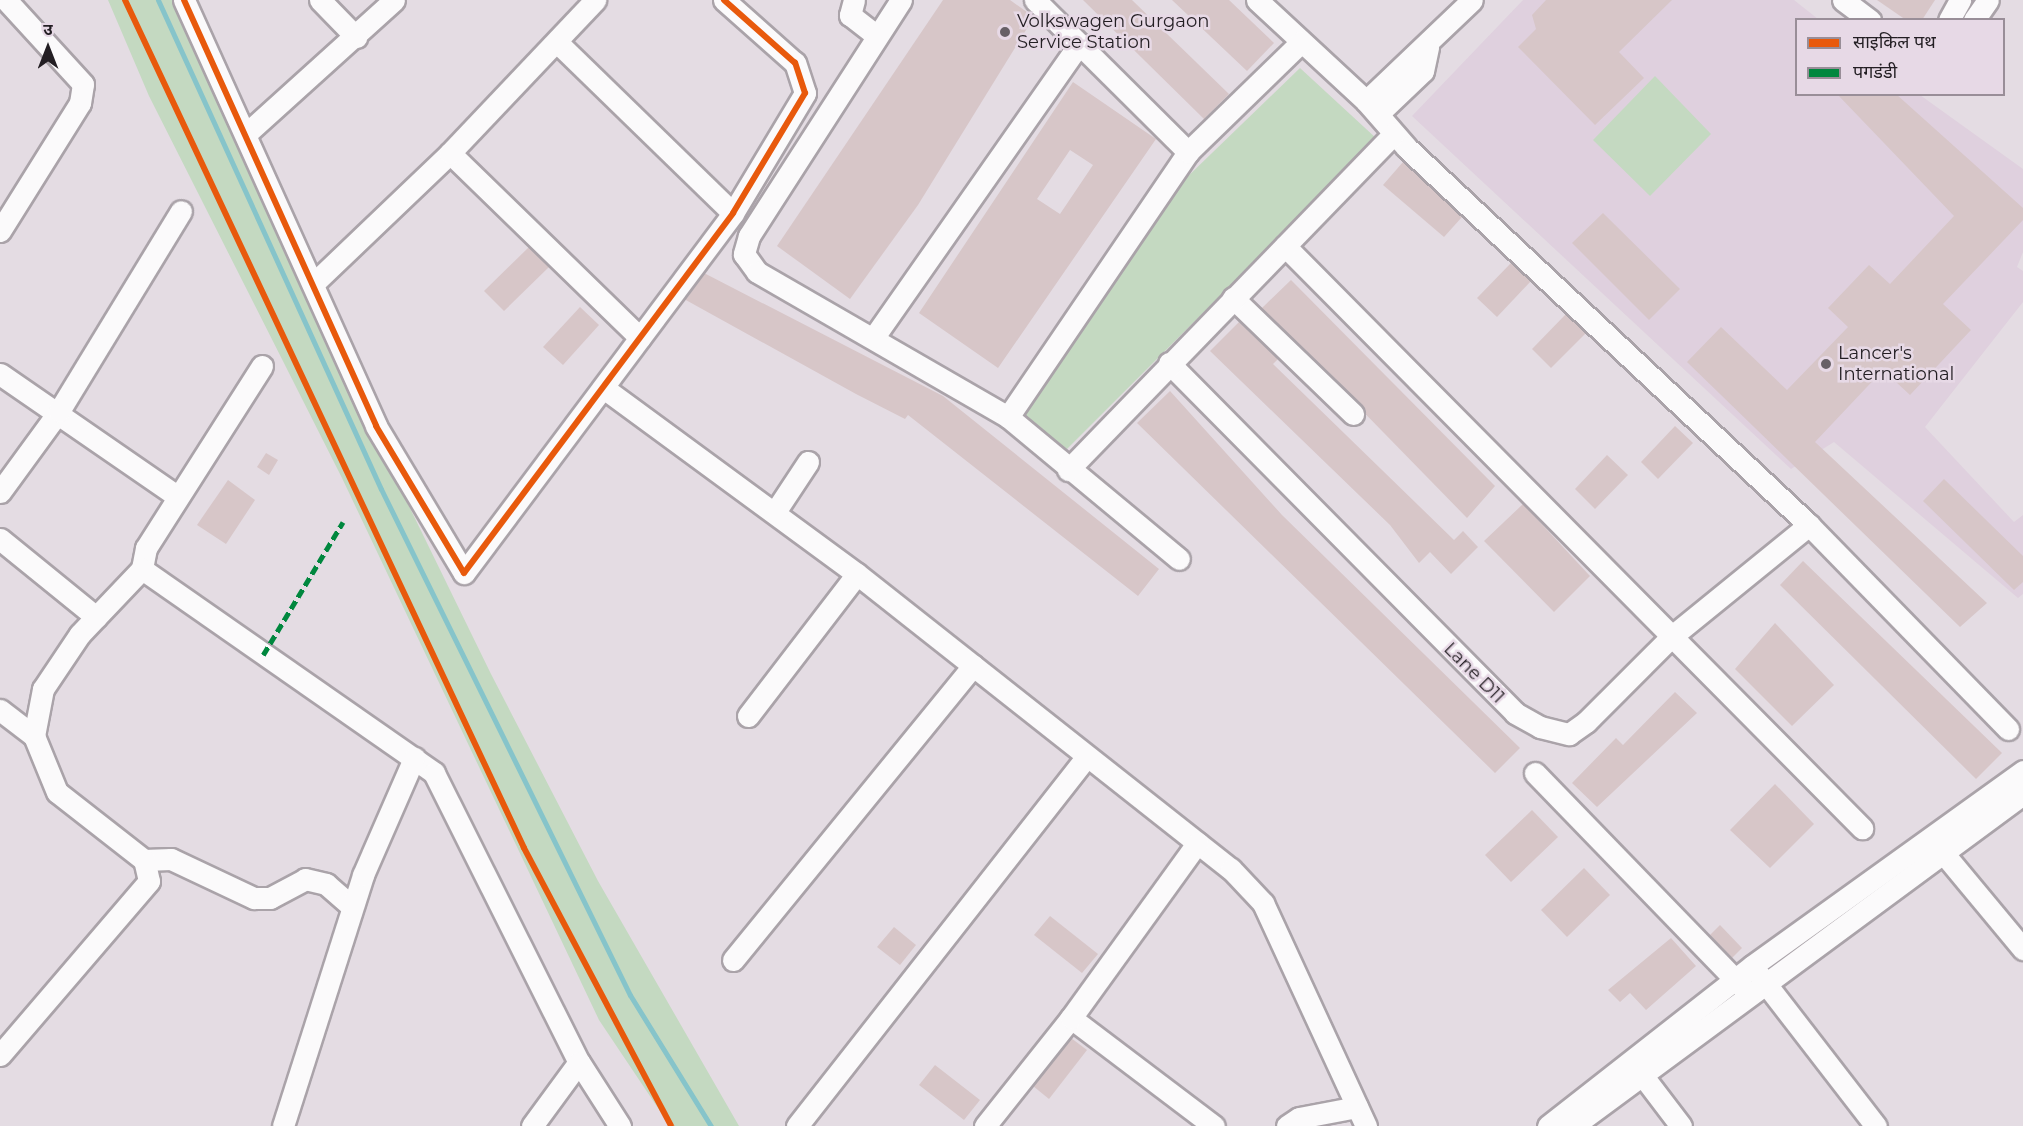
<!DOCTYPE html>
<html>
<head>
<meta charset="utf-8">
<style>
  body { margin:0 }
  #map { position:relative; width:2023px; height:1126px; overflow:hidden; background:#e4dce3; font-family:Montserrat,"Noto Sans Devanagari",sans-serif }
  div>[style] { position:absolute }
  .built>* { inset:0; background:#dfd0de }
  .green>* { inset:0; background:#c4d9c1 }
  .stream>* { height:5px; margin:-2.5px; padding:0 2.5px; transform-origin:2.5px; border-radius:2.5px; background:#86c4ca }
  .building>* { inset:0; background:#d7c6c8 }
  .roads { filter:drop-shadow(2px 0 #aaa3a9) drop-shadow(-2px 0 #aaa3a9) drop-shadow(0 2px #aaa3a9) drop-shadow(0 -2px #aaa3a9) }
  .street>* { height:21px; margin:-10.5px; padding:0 10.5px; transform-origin:10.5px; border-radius:10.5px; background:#fbfafb }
  .quiet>* { height:4.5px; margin-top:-2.25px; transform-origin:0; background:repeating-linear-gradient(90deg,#00873e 0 9px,transparent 0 13.5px) }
  .cycleway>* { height:6px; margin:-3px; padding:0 3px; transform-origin:3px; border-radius:3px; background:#e8590c }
  .dots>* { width:16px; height:16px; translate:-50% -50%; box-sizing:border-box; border:3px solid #e7d9e6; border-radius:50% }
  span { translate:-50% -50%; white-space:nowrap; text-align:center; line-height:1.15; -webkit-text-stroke:5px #e7d9e6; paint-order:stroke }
  .poi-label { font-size:18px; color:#231e23 }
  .left { translate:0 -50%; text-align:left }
  .street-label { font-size:18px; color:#231e23 }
  .legend { position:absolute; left:1795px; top:18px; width:210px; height:78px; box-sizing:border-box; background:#e7d9e6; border:2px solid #998e98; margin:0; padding:8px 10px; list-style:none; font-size:18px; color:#231e23 }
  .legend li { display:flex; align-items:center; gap:12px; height:30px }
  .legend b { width:30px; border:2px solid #998e98 }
  .north { position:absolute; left:18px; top:18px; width:60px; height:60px; -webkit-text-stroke:4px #e7d9e6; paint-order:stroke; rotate:0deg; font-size:16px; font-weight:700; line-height:24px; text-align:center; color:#231e23 }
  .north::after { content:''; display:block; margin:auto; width:21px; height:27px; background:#231e23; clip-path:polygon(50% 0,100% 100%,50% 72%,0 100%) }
</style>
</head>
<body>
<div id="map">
  <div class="built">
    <div style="clip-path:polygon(1523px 0,1794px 0,1818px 19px,1796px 20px,1796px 94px,1920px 95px,2023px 169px,2023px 252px,2017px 267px,2023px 271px,2023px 302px,1925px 427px,2014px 522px,2023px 515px,2023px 594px,2018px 598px,1834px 442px,1791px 469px,1412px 116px)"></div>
  </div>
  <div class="green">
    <div style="clip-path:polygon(108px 0,175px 0,297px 277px,491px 674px,598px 881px,739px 1126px,670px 1126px,599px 1020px,342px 478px,149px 96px)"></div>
    <div style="clip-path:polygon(1300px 68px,1377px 139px,1065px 451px,1024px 416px,1182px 182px)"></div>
    <div style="clip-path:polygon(1655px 76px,1711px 134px,1650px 196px,1593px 140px)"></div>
  </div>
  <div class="stream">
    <div style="left:158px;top:0;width:537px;rotate:65.49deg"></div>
    <div style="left:381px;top:489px;width:564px;rotate:63.8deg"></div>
    <div style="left:630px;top:995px;width:154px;rotate:58.3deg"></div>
  </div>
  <div class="building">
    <div style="clip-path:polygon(943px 0,1010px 0,1034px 17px,918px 205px,850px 299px,777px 246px)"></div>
    <div style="clip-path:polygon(1083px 0,1132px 0,1229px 94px,1204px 119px)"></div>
    <div style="clip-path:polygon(1172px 0,1229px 0,1274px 43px,1247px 71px)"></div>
    <div style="clip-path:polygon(1546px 0,1672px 0,1619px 52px,1644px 78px,1595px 125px,1518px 47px,1536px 29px,1532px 15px)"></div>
    <div style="clip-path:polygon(1877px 0,1935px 0,1922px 20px,1906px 20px)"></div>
    <div style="clip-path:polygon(evenodd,1073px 82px,1156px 139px,998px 368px,919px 313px,1073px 82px,1070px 150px,1093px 165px,1060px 214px,1037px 199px,1070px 150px)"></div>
    <div style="clip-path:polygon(1837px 94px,1896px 94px,2023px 208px,2023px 220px,1943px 304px,1971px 330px,1910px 395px,1883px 370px,1815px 442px,1987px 603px,1960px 627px,1687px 362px,1721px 327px,1787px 390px,1848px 327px,1828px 308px,1869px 265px,1890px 284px,1954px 216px)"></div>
    <div style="clip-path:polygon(1403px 162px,1462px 217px,1444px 237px,1383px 185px)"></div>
    <div style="clip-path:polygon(1603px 213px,1680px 289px,1649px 320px,1572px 243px)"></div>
    <div style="clip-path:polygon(529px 247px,549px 267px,504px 311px,484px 291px)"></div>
    <div style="clip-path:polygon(1511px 263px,1531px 281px,1497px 317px,1477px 298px)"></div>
    <div style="clip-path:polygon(704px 273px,943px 396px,1159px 569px,1138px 596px,908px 415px,905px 419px,856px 394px,684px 299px)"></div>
    <div style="clip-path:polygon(1291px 280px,1495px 486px,1467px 518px,1262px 308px)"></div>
    <div style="clip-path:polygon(580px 307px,599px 325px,563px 365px,543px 347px)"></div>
    <div style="clip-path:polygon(1566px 314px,1586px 333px,1551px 368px,1532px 349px)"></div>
    <div style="clip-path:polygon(1239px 322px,1278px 359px,1273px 364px,1454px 540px,1463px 531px,1478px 547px,1451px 574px,1430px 552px,1419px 563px,1390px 525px,1210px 351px)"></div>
    <div style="clip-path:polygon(1170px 391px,1282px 515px,1520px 748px,1495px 773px,1137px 423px)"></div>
    <div style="clip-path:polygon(1675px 426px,1693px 443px,1658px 479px,1641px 462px)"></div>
    <div style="clip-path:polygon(266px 453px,278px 460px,269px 475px,257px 467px)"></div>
    <div style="clip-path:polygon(1607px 455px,1628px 475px,1595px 509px,1575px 489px)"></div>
    <div style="clip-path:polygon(1944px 479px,2023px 556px,2023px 582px,2014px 590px,1923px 501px)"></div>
    <div style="clip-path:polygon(228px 480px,255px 500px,226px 544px,197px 525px)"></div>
    <div style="clip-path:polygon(1523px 504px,1590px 576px,1554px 612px,1484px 541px)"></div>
    <div style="clip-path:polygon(1803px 561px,2002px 753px,1976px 779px,1780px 585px)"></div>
    <div style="clip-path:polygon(1775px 623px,1834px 685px,1792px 726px,1735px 669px)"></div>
    <div style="clip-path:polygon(1675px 692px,1697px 713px,1597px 807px,1572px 783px,1616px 738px,1623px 745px)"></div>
    <div style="clip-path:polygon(1775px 784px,1814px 824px,1770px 868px,1730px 830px)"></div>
    <div style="clip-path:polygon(1532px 810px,1558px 837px,1511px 882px,1485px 855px)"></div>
    <div style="clip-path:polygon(1584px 868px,1610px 895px,1567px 937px,1541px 910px)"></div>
    <div style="clip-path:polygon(1050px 916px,1098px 954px,1082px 973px,1034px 935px)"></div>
    <div style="clip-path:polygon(1720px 925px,1742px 948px,1732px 958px,1710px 935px)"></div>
    <div style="clip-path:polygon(894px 927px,916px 945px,900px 965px,877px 947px)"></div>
    <div style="clip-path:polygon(1671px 938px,1696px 966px,1646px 1010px,1630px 993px,1620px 1002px,1608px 990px)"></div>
    <div style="clip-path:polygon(1071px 1038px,1087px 1050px,1049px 1099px,1033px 1086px)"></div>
    <div style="clip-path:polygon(935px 1065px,980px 1100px,964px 1120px,919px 1085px)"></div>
  </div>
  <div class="roads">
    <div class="street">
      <div style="left:184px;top:0;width:467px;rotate:65.7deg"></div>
      <div style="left:376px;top:426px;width:171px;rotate:59.1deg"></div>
      <div style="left:464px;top:573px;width:449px;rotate:-53.2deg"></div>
      <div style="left:733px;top:213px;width:140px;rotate:-59deg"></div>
      <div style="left:805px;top:93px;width:32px;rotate:-108deg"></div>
      <div style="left:795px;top:63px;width:95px;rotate:-138.4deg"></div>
      <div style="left:320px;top:0;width:52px;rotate:45.8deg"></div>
      <div style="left:854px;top:0;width:16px;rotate:105deg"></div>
      <div style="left:850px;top:15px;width:33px;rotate:38deg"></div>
      <div style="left:901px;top:0;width:281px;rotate:122.8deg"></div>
      <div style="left:749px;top:236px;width:19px;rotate:106deg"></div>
      <div style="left:744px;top:254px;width:22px;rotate:54deg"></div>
      <div style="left:757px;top:272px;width:290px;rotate:30deg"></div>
      <div style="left:1008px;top:417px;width:222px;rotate:39.7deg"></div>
      <div style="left:1035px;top:0;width:216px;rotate:44.8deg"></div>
      <div style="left:1257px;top:0;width:149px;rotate:42.8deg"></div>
      <div style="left:1366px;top:101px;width:62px;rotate:48.9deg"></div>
      <div style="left:1407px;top:148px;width:551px;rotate:43.16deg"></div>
      <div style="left:1809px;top:525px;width:285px;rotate:45.7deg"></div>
      <div style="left:1843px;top:0;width:34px;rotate:37deg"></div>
      <div style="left:1949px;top:20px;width:23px;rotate:-61deg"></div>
      <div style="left:1974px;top:20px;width:24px;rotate:-55deg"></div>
      <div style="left:558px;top:43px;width:244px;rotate:44.2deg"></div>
      <div style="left:1366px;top:101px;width:146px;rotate:-43.6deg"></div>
      <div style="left:1378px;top:114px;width:62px;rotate:-43.7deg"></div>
      <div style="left:1423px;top:71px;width:25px;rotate:-78deg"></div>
      <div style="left:247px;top:133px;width:198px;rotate:-42.1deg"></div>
      <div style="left:450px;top:153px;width:265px;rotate:44.2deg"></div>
      <div style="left:0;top:231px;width:151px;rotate:-58deg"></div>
      <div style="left:80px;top:103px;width:19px;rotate:-81deg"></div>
      <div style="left:83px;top:84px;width:114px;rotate:-132.5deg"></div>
      <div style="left:1285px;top:246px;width:820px;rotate:45.25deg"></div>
      <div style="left:313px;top:284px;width:190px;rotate:-43.7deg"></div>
      <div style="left:450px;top:153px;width:211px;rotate:-46.5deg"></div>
      <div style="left:1233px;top:298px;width:167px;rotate:44deg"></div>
      <div style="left:874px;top:337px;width:358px;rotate:-55deg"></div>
      <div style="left:1169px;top:363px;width:492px;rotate:45.3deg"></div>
      <div style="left:1515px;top:713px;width:29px;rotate:29deg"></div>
      <div style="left:1540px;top:727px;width:30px;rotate:14deg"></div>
      <div style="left:1569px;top:734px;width:21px;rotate:-35deg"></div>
      <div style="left:1586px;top:722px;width:120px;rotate:-45deg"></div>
      <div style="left:1671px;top:637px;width:178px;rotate:-39.1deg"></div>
      <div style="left:262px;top:366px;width:216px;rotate:122.5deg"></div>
      <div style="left:146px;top:548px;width:21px;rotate:101deg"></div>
      <div style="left:142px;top:569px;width:356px;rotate:34.9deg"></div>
      <div style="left:434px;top:773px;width:323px;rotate:63.4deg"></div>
      <div style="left:579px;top:1062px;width:76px;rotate:57.4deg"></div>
      <div style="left:0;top:374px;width:216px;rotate:34.6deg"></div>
      <div style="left:605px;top:389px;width:313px;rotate:36.3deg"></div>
      <div style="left:857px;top:574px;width:476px;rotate:38.3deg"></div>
      <div style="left:1231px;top:869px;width:47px;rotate:46.7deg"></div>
      <div style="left:1263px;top:903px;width:246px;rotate:65.2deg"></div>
      <div style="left:1008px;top:417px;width:320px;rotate:-55.8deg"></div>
      <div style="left:1188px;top:152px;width:158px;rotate:-44.2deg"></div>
      <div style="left:1068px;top:470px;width:468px;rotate:-45.9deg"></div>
      <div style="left:0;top:492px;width:100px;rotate:-53.9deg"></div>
      <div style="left:59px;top:411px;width:234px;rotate:-58.6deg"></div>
      <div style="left:775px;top:512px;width:60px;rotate:-56.6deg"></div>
      <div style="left:0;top:539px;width:124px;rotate:39.1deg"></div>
      <div style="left:0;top:710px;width:43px;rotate:37.4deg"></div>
      <div style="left:748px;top:716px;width:179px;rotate:-52.5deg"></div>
      <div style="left:1535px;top:773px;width:301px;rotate:45.9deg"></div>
      <div style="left:1935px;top:843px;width:138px;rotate:50.3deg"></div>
      <div style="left:144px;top:860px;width:27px;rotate:-2deg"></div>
      <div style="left:171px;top:859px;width:92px;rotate:25.2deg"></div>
      <div style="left:254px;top:898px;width:16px"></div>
      <div style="left:270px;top:898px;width:40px;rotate:-28deg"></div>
      <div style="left:305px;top:879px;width:22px;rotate:13deg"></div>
      <div style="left:326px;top:884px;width:35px;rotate:41deg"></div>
      <div style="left:733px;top:960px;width:380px;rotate:-50.8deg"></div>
      <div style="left:1756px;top:971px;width:196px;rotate:52.3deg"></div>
      <div style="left:1071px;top:1018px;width:179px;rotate:37.1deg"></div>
      <div style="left:0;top:1055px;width:229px;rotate:-49.4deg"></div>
      <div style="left:149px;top:881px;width:22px;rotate:-103deg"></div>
      <div style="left:144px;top:860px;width:110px;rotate:-142deg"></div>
      <div style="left:57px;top:792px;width:61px;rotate:-112.3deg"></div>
      <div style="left:34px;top:736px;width:48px;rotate:-79.2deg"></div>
      <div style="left:43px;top:689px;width:66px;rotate:-56.1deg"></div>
      <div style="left:80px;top:634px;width:90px;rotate:-46.4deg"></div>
      <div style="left:1633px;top:1063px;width:79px;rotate:52.7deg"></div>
      <div style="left:283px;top:1126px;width:263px;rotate:-72.3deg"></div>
      <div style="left:363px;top:875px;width:128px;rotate:-66.4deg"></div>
      <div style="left:532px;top:1126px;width:79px;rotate:-53.7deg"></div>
      <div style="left:797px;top:1126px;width:470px;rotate:-51.9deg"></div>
      <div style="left:985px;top:1126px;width:138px;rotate:-51.5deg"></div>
      <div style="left:1071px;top:1018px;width:216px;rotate:-54.2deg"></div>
      <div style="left:1287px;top:1126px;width:14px;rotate:-34deg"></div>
      <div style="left:1299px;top:1118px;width:59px;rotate:-10.7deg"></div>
      <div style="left:1548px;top:1126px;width:259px;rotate:-38.1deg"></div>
      <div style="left:1752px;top:966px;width:334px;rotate:-35.7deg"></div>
      <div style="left:1573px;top:1126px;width:559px;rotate:-36.42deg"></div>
    </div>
  </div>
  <div class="quiet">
    <div style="left:263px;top:655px;width:155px;rotate:-59deg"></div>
  </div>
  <div class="cycleway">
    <div style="left:125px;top:0;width:937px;rotate:64.8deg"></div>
    <div style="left:524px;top:848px;width:314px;rotate:62.1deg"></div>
    <div style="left:184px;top:0;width:467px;rotate:65.7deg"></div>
    <div style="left:376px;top:426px;width:171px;rotate:59.1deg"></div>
    <div style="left:464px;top:573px;width:449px;rotate:-53.2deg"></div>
    <div style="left:733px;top:213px;width:140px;rotate:-59deg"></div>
    <div style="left:805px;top:93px;width:32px;rotate:-108deg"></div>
    <div style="left:795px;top:63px;width:95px;rotate:-138.4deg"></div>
  </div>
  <div class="dots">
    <div style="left:1005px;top:32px;background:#676066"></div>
    <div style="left:1826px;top:364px;background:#676066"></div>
  </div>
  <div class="poi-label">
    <span class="left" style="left:1017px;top:32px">Volkswagen Gurgaon<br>Service Station</span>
    <span class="left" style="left:1838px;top:364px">Lancer's<br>International</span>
  </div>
  <div class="street-label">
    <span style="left:1474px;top:673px;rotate:45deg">Lane D11</span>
  </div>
  <ul class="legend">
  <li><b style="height:8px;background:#e8590c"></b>साइकिल पथ</li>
  <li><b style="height:8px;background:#00873e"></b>पगडंडी</li>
  </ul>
  <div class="north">उ</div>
</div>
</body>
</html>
